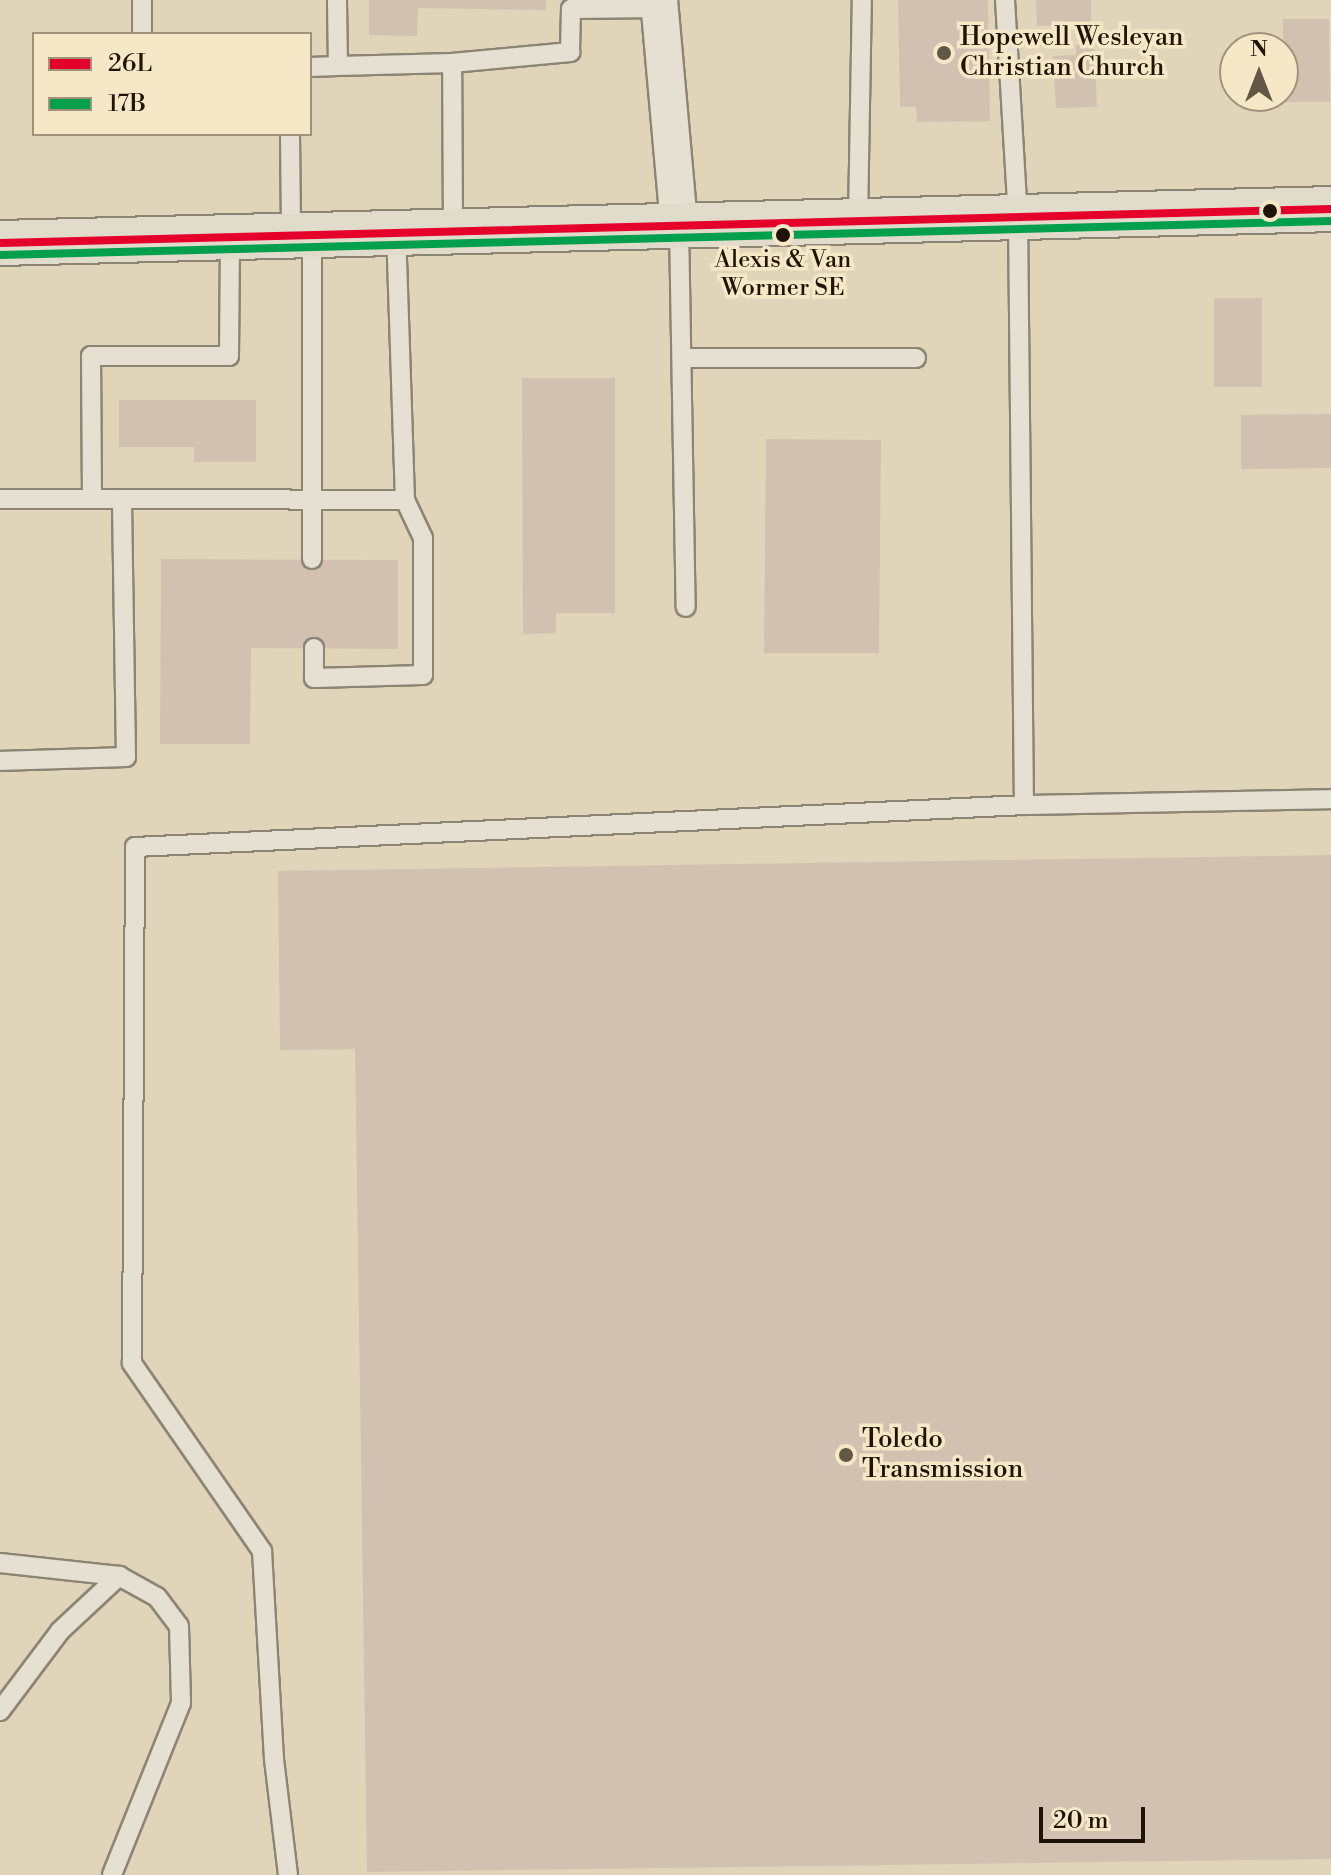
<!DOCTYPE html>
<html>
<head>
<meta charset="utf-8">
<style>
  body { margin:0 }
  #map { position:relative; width:1331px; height:1875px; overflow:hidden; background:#e1d5b9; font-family:"Libre Bodoni",serif }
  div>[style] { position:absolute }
  .building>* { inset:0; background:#d2c1b0 }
  .roads { filter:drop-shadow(2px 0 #8d8574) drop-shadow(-2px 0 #8d8574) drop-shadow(0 2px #8d8574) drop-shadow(0 -2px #8d8574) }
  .service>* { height:18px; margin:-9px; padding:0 9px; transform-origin:9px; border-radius:9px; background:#e6e0d2 }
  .minor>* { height:36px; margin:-18px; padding:0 18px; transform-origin:18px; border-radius:18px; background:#e6e0d2 }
  .primary>* { height:44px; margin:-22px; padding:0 22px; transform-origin:22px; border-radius:22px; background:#e1dbcb }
  .bus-1>* { height:8px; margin:-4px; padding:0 4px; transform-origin:4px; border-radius:4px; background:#e4002b }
  .bus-2>* { height:8px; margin:-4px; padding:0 4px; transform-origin:4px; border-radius:4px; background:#029f4d }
  .dots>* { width:22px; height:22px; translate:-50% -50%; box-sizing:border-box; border:4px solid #f6e8c7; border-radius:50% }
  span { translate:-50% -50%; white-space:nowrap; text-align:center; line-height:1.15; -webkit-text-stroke:7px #f6e8c7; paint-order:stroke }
  .bus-label { font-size:24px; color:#1f1407 }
  .poi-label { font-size:26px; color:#1f1407 }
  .left { translate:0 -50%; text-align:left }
  .legend { position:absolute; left:32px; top:32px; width:280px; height:104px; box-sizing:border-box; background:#f6e8c7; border:2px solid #a0937a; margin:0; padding:10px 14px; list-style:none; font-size:24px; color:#1f1407 }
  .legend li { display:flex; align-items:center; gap:16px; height:40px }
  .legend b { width:40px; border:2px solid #a0937a }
  .north { position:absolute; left:1219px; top:32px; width:80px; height:80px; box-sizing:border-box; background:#f6e8c7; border:2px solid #a0937a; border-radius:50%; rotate:0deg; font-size:22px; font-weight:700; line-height:32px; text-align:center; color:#1f1407 }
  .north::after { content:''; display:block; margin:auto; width:28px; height:36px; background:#635845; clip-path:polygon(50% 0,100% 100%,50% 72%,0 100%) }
  .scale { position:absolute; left:1039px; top:1807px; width:106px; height:36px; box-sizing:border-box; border:4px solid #1f1407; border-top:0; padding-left:10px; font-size:24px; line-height:28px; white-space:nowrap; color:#1f1407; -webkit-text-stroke:6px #f6e8c7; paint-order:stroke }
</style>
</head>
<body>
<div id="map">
  <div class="building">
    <div style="clip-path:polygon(369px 0,546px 0,546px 10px,418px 8px,417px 36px,369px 35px)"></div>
    <div style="clip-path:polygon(898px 0,988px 0,990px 121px,917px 122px,916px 107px,900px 107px)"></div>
    <div style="clip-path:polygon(1036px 0,1091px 0,1091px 25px,1037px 26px)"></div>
    <div style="clip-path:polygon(1283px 19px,1329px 19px,1330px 102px,1284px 102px)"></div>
    <div style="clip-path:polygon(1076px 45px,1094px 45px,1097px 107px,1056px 108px,1053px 56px,1076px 55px)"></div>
    <div style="clip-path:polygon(1214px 298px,1262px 298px,1262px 387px,1214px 387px)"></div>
    <div style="clip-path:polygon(522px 378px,615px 378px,615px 613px,556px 613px,556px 633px,523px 634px)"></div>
    <div style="clip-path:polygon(119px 400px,256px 400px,256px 462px,194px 462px,194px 447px,119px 447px)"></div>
    <div style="clip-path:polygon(1331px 414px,1331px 468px,1241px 469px,1241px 415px)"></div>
    <div style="clip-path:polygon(766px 439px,881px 440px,879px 653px,764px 653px)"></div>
    <div style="clip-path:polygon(161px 559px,398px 560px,398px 649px,251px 648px,250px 744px,160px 744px)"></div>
    <div style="clip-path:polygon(1331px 855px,1331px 1859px,367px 1872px,355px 1049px,280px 1050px,278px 871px)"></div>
  </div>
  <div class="roads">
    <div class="service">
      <div style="left:142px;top:0;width:34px;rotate:90deg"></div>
      <div style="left:1005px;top:0;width:217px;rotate:86.6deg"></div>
      <div style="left:1018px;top:217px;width:588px;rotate:89.42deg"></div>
      <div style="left:338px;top:66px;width:114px;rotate:-1.5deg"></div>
      <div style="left:310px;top:67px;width:28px;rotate:-2deg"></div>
      <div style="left:338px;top:66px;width:66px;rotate:-90.9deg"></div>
      <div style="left:290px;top:134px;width:102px;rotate:89.4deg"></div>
      <div style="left:858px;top:220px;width:220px;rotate:-89deg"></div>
      <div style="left:679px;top:225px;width:382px;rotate:89deg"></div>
      <div style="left:453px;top:230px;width:167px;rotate:-90.3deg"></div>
      <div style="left:452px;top:63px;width:119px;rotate:-5.3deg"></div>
      <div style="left:570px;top:52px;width:43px;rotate:-88.7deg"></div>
      <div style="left:571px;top:9px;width:88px;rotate:-0.7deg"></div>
      <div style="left:312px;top:235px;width:324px;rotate:90deg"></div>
      <div style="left:682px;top:358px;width:234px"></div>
      <div style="left:92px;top:498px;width:142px;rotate:-90.4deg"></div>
      <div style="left:91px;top:356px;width:138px"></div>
      <div style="left:229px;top:356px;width:119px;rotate:-89.5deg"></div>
      <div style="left:0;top:499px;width:405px;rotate:0.1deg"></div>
      <div style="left:405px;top:500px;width:268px;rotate:-91.9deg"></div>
      <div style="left:314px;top:648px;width:30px;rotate:90deg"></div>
      <div style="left:314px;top:678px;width:109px;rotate:-1.6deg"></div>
      <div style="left:423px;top:675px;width:137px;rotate:-90deg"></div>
      <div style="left:423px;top:538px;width:42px;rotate:-115.3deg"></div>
      <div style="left:0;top:761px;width:126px;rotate:-1.8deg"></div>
      <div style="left:126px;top:757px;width:257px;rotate:-90.9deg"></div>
      <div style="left:0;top:1563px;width:120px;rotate:6.2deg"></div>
      <div style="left:119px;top:1576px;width:43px;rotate:28.9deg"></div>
      <div style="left:157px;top:1597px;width:36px;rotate:53deg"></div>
      <div style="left:179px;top:1626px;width:77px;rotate:88.5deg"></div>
      <div style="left:181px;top:1703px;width:185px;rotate:111.9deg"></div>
      <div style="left:0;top:1711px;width:100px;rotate:-53.1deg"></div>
      <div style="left:60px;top:1631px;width:81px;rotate:-43deg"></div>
      <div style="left:288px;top:1875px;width:117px;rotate:-96.9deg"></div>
      <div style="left:274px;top:1759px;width:208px;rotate:-93.3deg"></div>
      <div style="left:262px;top:1551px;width:229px;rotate:-124.7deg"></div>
      <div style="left:132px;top:1363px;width:516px;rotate:-89.67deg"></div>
      <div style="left:135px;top:847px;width:890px;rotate:-2.7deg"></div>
      <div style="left:1024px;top:805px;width:307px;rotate:-1.1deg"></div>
    </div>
    <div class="minor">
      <div style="left:659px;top:0;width:226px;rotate:84.9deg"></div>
    </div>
    <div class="primary">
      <div style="left:0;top:243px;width:1331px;rotate:-1.46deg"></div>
    </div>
  </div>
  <div class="bus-1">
    <div style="left:0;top:243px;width:1331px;rotate:-1.46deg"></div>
  </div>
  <div class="bus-2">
    <div style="left:0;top:255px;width:1331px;rotate:-1.46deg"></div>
  </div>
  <div class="dots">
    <div style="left:944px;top:53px;background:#635845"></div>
    <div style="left:1270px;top:211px;background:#1f1407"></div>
    <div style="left:783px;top:235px;background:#1f1407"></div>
    <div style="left:846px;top:1455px;background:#635845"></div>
  </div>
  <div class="bus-label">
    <span style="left:783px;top:275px">Alexis &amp; Van<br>Wormer SE</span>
  </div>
  <div class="poi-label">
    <span class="left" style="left:960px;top:53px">Hopewell Wesleyan<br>Christian Church</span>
    <span class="left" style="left:862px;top:1455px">Toledo<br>Transmission</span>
  </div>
  <ul class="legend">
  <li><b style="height:10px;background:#e4002b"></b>26L</li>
  <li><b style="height:10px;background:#029f4d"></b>17B</li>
  </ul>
  <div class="north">N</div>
  <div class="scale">20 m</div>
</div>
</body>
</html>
